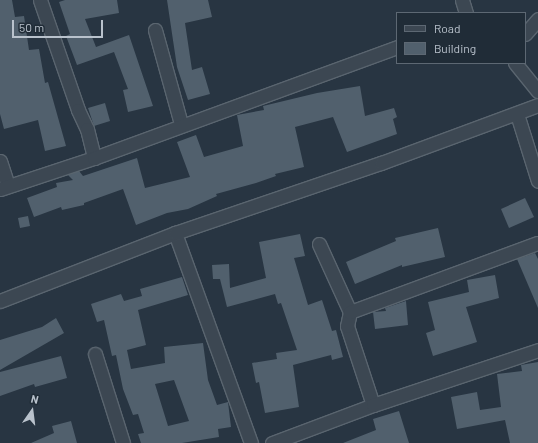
<!DOCTYPE html>
<html>
<head>
<meta charset="utf-8">
<style>
  body { margin:0 }
  #map { position:relative; width:538px; height:443px; overflow:hidden; background:#283542; font-family:Barlow,sans-serif }
  div>[style] { position:absolute }
  .building>* { inset:0; background:#51606d }
  .roads { filter:drop-shadow(1px 0 #5a656f) drop-shadow(-1px 0 #5a656f) drop-shadow(0 1px #5a656f) drop-shadow(0 -1px #5a656f) }
  .street>* { height:13px; margin:-6.5px; padding:0 6.5px; transform-origin:6.5px; border-radius:6.5px; background:#3c4752 }
  span { translate:-50% -50%; white-space:nowrap; text-align:center; line-height:1.15; -webkit-text-stroke:3.5px #202c37; paint-order:stroke }
  .legend { position:absolute; left:396px; top:12px; width:130px; height:52px; box-sizing:border-box; background:#202c37; border:1px solid #5d6873; margin:0; padding:5px 7px; list-style:none; font-size:12px; color:#b9c2cc }
  .legend li { display:flex; align-items:center; gap:8px; height:20px }
  .legend b { width:20px; border:1px solid #5d6873 }
  .north { position:absolute; left:12px; top:391px; width:40px; height:40px; -webkit-text-stroke:3px #202c37; paint-order:stroke; rotate:14deg; font-size:11px; font-weight:700; line-height:16px; text-align:center; color:#b9c2cc }
  .north::after { content:''; display:block; margin:auto; width:14px; height:18px; background:#b9c2cc; clip-path:polygon(50% 0,100% 100%,50% 72%,0 100%) }
  .scale { position:absolute; left:12px; top:20px; width:91px; height:18px; box-sizing:border-box; border:2px solid #b9c2cc; border-top:0; padding-left:5px; font-size:12px; line-height:14px; white-space:nowrap; color:#b9c2cc; -webkit-text-stroke:3px #202c37; paint-order:stroke }
</style>
</head>
<body>
<div id="map">
  <div class="building">
    <div style="clip-path:polygon(0 0,12px 0,15px 17px,24px 16px,29px 50px,39px 49px,45px 83px,48px 82px,66px 146px,45px 151px,38px 120px,4px 129px,0 114px)"></div>
    <div style="clip-path:polygon(65px 0,117px 0,119px 13px,85px 19px,96px 47px,129px 35px,153px 106px,128px 112px,123px 90px,128px 89px,114px 52px,77px 65px,66px 36px,70px 34px,59px 2px)"></div>
    <div style="clip-path:polygon(167px 0,208px 0,212px 17px,185px 23px,192px 70px,202px 67px,210px 94px,188px 100px,177px 67px)"></div>
    <div style="clip-path:polygon(360px 86px,365px 116px,394px 108px,397px 117px,393px 119px,397px 134px,347px 152px,333px 117px,295px 127px,304px 167px,275px 174px,276px 176px,256px 183px,216px 194px,217px 196px,188px 209px,167px 213px,136px 225px,123px 189px,84px 203px,84px 205px,62px 210px,61px 207px,34px 217px,27px 198px,57px 187px,56px 183px,73px 180px,68px 175px,79px 171px,83px 176px,137px 158px,145px 188px,190px 177px,177px 142px,196px 135px,204px 157px,243px 146px,237px 115px,264px 110px,263px 106px,317px 93px)"></div>
    <div style="clip-path:polygon(105px 103px,110px 121px,94px 126px,88px 108px)"></div>
    <div style="clip-path:polygon(525px 198px,534px 217px,509px 228px,501px 209px)"></div>
    <div style="clip-path:polygon(28px 216px,30px 226px,20px 228px,18px 218px)"></div>
    <div style="clip-path:polygon(438px 228px,445px 257px,402px 267px,402px 265px,355px 284px,346px 262px,396px 241px,395px 238px)"></div>
    <div style="clip-path:polygon(300px 234px,305px 256px,294px 258px,308px 305px,322px 300px,332px 331px,336px 330px,343px 357px,332px 360px,331px 355px,293px 365px,299px 407px,265px 413px,259px 382px,256px 383px,252px 363px,277px 359px,276px 353px,297px 350px,281px 303px,278px 304px,275px 294px,227px 307px,220px 279px,213px 279px,212px 265px,229px 264px,230px 288px,266px 278px,259px 242px)"></div>
    <div style="clip-path:polygon(535px 253px,538px 259px,538px 308px,517px 259px)"></div>
    <div style="clip-path:polygon(495px 275px,499px 298px,466px 307px,477px 342px,433px 356px,426px 333px,435px 330px,428px 302px,469px 292px,467px 280px)"></div>
    <div style="clip-path:polygon(evenodd,182px 277px,188px 295px,138px 310px,146px 345px,127px 350px,131px 369px,165px 363px,164px 347px,203px 343px,208px 380px,217px 405px,228px 402px,231px 427px,218px 429px,219px 437px,182px 443px,141px 443px,138px 434px,144px 433px,138px 414px,133px 415px,123px 389px,116px 355px,112px 356px,104px 320px,97px 322px,91px 304px,121px 294px,124px 301px,142px 296px,140px 289px,182px 277px,174px 380px,189px 421px,168px 426px,155px 384px,174px 380px)"></div>
    <div style="clip-path:polygon(406px 301px,408px 325px,375px 329px,373px 312px,386px 311px,385px 308px)"></div>
    <div style="clip-path:polygon(56px 318px,64px 333px,0 370px,0 340px,42px 327px)"></div>
    <div style="clip-path:polygon(61px 356px,67px 378px,35px 387px,34px 384px,0 396px,0 372px)"></div>
    <div style="clip-path:polygon(538px 362px,538px 443px,510px 443px,505px 420px,457px 429px,451px 397px,477px 392px,480px 410px,501px 407px,497px 374px,522px 371px,521px 365px)"></div>
    <div style="clip-path:polygon(399px 411px,409px 443px,343px 443px,376px 430px,373px 419px)"></div>
    <div style="clip-path:polygon(71px 421px,77px 443px,31px 443px,54px 433px,52px 426px)"></div>
  </div>
  <div class="roads">
    <div class="street">
      <div style="left:40px;top:0;width:116px;rotate:70.9deg"></div>
      <div style="left:78px;top:110px;width:21px;rotate:65deg"></div>
      <div style="left:87px;top:129px;width:30px;rotate:76deg"></div>
      <div style="left:462px;top:0;width:14px;rotate:73deg"></div>
      <div style="left:155px;top:30px;width:98px;rotate:74.5deg"></div>
      <div style="left:525px;top:34px;width:20px;rotate:-49deg"></div>
      <div style="left:515px;top:63px;width:36px;rotate:51deg"></div>
      <div style="left:517px;top:114px;width:70px;rotate:72.6deg"></div>
      <div style="left:0;top:161px;width:26px;rotate:72deg"></div>
      <div style="left:0;top:189px;width:99px;rotate:-18.3deg"></div>
      <div style="left:94px;top:158px;width:323px;rotate:-20.1deg"></div>
      <div style="left:175px;top:233px;width:223px;rotate:70.1deg"></div>
      <div style="left:319px;top:244px;width:75px;rotate:65.5deg"></div>
      <div style="left:0;top:301px;width:188px;rotate:-21.2deg"></div>
      <div style="left:175px;top:233px;width:218px;rotate:-18.8deg"></div>
      <div style="left:381px;top:163px;width:167px;rotate:-20.3deg"></div>
      <div style="left:95px;top:354px;width:93px;rotate:72.5deg"></div>
      <div style="left:373px;top:405px;width:83px;rotate:-108.2deg"></div>
      <div style="left:347px;top:326px;width:14px;rotate:-78deg"></div>
      <div style="left:350px;top:312px;width:200px;rotate:-20.2deg"></div>
      <div style="left:272px;top:443px;width:108px;rotate:-20.6deg"></div>
      <div style="left:373px;top:405px;width:174px;rotate:-18.4deg"></div>
    </div>
  </div>
  <ul class="legend">
  <li><b style="height:5px;background:#3c4752"></b>Road</li>
  <li><b style="height:11px;background:#51606d"></b>Building</li>
  </ul>
  <div class="north">N</div>
  <div class="scale">50 m</div>
</div>
</body>
</html>
